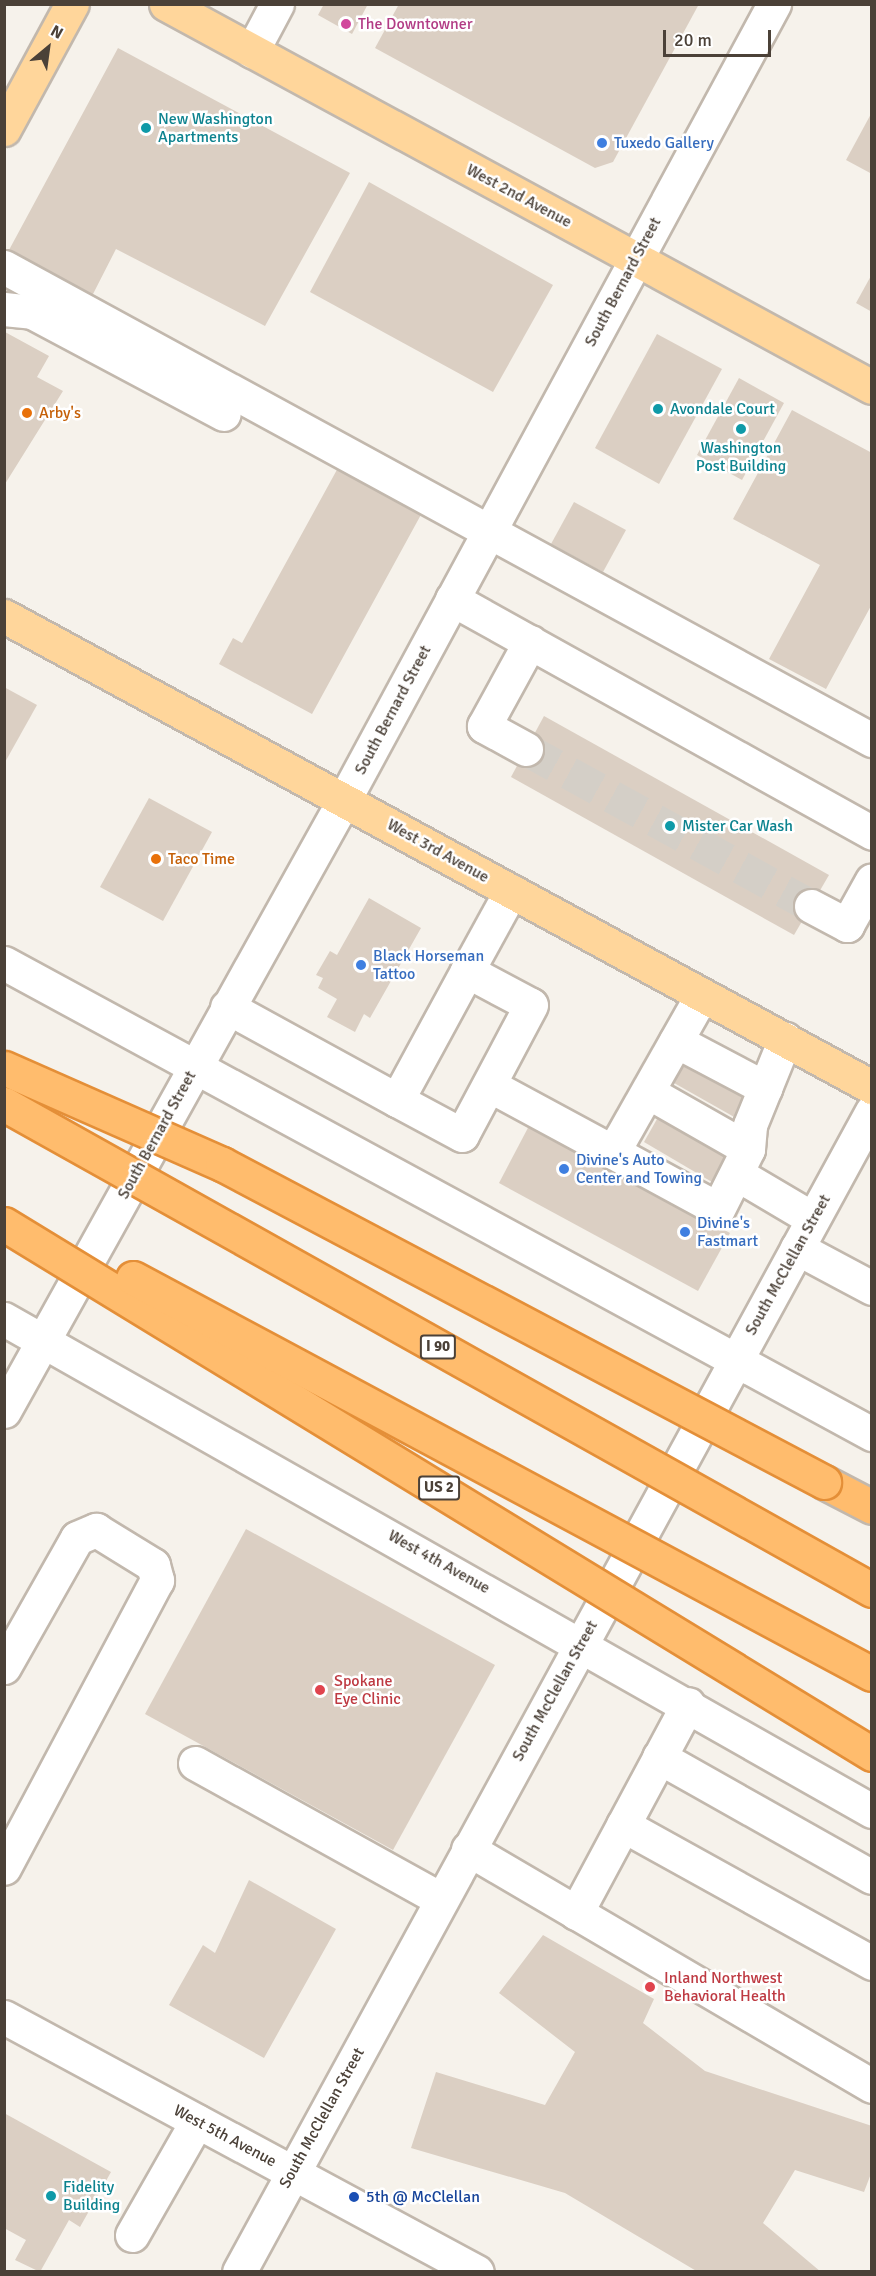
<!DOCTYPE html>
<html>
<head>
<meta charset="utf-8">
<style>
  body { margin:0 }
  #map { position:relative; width:876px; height:2276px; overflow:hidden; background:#f6f2eb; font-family:Signika,sans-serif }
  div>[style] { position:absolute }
  .building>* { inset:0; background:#dbcfc3 }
  .minor-tunnel>* { height:33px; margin-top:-16.5px; transform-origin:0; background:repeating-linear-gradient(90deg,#d4cfc7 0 33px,transparent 0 49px) }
  .roads { filter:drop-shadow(2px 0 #c2b8ad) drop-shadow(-2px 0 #c2b8ad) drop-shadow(0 2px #c2b8ad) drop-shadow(0 -2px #c2b8ad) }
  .minor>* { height:33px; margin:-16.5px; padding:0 16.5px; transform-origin:16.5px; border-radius:16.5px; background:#fff }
  .major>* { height:33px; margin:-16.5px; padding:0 16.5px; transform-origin:16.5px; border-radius:16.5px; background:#ffd69b }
  .highway>* { height:33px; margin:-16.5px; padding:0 16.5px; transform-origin:16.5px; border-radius:16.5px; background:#ffbc6d }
  .bridges { filter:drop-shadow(2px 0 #e48f38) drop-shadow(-2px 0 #e48f38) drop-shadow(0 2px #e48f38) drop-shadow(0 -2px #e48f38) }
  .highway-bridge>* { height:33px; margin:-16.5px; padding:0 16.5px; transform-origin:16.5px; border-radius:16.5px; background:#ffbc6d }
  .dots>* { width:16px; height:16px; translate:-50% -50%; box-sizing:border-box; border:3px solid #fff; border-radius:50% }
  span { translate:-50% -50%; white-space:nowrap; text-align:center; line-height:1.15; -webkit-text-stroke:5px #fff; paint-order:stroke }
  .shield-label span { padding:2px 4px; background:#fff; border:2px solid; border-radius:4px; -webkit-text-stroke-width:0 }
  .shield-label { font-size:15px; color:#4b4138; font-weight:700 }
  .hotel-label { font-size:16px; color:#b23c85 }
  .left { translate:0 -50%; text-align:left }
  .culture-label { font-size:16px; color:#0d838f }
  .shop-label { font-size:16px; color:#366cbe }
  .street-label { font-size:16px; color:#4b4138 }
  .food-label { font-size:16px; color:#c56008 }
  .health-label { font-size:16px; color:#be3a42 }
  .transit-label { font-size:16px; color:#164399 }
  .frame { position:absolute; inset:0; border:6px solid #4b4138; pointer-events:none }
  .north { position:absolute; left:18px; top:18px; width:60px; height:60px; -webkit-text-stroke:4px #fff; paint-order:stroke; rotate:29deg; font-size:16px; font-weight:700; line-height:24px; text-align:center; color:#4b4138 }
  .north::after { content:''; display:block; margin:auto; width:21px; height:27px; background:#4b4138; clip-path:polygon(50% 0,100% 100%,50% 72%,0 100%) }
  .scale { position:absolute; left:663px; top:30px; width:108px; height:27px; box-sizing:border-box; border:3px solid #4b4138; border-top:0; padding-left:8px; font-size:18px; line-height:21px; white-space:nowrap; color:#4b4138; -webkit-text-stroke:4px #fff; paint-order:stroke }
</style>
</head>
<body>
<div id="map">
  <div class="building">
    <div style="clip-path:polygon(324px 4px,368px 4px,352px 34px,318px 15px)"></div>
    <div style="clip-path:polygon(399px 4px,699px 4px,613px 162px,595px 168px,375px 48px)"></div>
    <div style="clip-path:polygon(118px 48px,350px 173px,265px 326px,116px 249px,92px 296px,9px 250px)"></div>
    <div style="clip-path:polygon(872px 112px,872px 174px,846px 160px)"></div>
    <div style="clip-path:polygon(369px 182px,553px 285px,493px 392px,310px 292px)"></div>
    <div style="clip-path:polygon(872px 274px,872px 312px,856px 303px)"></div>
    <div style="clip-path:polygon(5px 332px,49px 356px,37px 377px,63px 391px,5px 484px)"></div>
    <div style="clip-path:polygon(657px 334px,722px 369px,659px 484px,595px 448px)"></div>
    <div style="clip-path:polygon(739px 378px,784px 403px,742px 480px,697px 455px)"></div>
    <div style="clip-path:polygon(792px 410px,872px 453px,872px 604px,826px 689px,769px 659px,820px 565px,733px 519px)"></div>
    <div style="clip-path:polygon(339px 466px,423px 511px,312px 714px,219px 664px,233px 638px,242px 643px)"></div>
    <div style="clip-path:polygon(574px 502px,626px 530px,603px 572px,551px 544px)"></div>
    <div style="clip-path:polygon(4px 687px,37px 705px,4px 764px)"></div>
    <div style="clip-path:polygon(544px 716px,829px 875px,794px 935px,511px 777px)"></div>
    <div style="clip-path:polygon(149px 798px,212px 832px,163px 921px,100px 887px)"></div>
    <div style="clip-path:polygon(369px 898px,421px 928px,370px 1018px,364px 1014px,355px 1032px,327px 1017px,337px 999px,318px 988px,323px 978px,316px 975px,330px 951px,337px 955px)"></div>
    <div style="clip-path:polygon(683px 1050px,752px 1087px,736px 1118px,667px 1079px)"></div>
    <div style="clip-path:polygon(661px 1112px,729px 1152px,712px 1182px,644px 1142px)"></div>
    <div style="clip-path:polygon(530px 1124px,730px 1233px,698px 1291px,499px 1183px)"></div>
    <div style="clip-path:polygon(246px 1529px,495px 1665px,393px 1850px,145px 1714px)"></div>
    <div style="clip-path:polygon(249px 1880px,336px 1929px,264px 2058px,169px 2005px,203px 1945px,215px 1953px)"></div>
    <div style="clip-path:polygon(543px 1935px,654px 1999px,643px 2023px,705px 2071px,872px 2126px,872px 2171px,864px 2192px,795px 2170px,763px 2223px,821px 2272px,698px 2272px,565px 2193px,411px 2148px,436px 2072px,545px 2105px,575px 2052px,499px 1993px)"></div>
    <div style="clip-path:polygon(4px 2113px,111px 2172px,80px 2227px,69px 2220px,40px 2272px,15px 2260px,26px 2240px,4px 2228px)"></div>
  </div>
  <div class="minor-tunnel">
    <div style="left:526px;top:749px;width:325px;rotate:28.8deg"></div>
  </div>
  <div class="roads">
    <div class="minor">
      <div style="left:252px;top:51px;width:53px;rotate:-62deg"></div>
      <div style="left:4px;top:267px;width:989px;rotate:28.59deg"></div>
      <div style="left:4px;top:309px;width:28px;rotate:6deg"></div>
      <div style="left:32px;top:312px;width:217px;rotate:28deg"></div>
      <div style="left:452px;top:599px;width:481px;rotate:29.1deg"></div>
      <div style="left:526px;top:749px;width:48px;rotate:-151.3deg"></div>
      <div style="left:484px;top:726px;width:96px;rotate:-61.3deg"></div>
      <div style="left:811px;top:906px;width:41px;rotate:27.8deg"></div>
      <div style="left:847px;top:925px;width:51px;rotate:-60.9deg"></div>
      <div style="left:4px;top:963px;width:988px;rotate:28.49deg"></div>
      <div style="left:467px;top:971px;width:72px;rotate:28deg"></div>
      <div style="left:531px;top:1005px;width:147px;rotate:118deg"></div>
      <div style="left:462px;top:1135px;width:74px;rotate:-151.7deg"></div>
      <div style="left:397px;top:1100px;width:147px;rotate:-61.5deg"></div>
      <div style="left:467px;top:971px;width:91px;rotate:-61.2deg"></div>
      <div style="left:227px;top:1007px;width:194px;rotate:28.7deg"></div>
      <div style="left:676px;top:1041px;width:101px;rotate:27.8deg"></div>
      <div style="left:489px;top:1085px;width:141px;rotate:28.4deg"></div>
      <div style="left:613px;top:1152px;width:180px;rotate:-60.5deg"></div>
      <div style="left:648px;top:1092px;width:115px;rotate:29.7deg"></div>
      <div style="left:613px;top:1152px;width:119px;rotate:28.5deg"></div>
      <div style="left:718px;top:1209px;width:67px;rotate:-63.4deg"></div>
      <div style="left:748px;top:1149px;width:24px;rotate:-85deg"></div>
      <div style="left:750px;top:1125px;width:93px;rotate:-67.9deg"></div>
      <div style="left:737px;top:1174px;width:88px;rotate:30.6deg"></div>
      <div style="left:797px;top:1248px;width:85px;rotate:28.1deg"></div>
      <div style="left:4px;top:1319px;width:998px;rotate:29.55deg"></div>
      <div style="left:4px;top:1411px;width:699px;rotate:-60.91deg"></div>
      <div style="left:344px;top:800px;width:905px;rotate:-61.62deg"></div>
      <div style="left:4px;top:1667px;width:148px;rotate:-60.5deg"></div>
      <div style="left:77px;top:1538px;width:21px;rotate:-23deg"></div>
      <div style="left:96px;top:1530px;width:67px;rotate:31.6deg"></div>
      <div style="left:153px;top:1565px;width:16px;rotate:75deg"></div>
      <div style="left:157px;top:1580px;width:326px;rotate:118deg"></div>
      <div style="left:659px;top:1757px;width:244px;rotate:29.4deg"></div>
      <div style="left:195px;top:1763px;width:280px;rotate:29deg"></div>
      <div style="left:623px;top:1825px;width:285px;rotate:29deg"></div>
      <div style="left:468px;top:1849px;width:468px;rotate:30.4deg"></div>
      <div style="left:576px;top:1913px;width:237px;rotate:-61.8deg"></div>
      <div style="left:4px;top:2017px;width:537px;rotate:28.33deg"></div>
      <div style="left:132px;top:2235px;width:131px;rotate:-60.3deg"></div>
      <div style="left:239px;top:2272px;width:1322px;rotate:-61.4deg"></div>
    </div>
    <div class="major">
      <div style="left:166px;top:4px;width:803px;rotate:28.48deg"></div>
      <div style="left:4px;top:129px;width:142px;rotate:-61.5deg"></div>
      <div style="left:4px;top:616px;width:988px;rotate:28.49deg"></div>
    </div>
    <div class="highway">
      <div style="left:824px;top:1482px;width:54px;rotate:27.5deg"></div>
    </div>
  </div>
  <div class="bridges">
    <div class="highway-bridge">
      <div style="left:4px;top:1068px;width:238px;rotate:23.8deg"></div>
      <div style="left:222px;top:1164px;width:681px;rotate:27.84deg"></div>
      <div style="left:4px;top:1104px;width:995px;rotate:29.24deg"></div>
      <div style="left:4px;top:1224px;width:1017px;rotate:31.41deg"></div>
      <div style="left:133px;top:1278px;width:838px;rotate:28.19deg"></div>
    </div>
  </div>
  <div class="dots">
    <div style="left:346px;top:24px;background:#d1479c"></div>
    <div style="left:146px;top:128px;background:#0f9aa8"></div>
    <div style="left:602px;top:143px;background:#3f7fe0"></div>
    <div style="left:658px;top:409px;background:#0f9aa8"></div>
    <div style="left:27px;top:413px;background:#e8710a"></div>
    <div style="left:741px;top:429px;background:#0f9aa8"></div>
    <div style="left:670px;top:826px;background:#0f9aa8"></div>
    <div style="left:156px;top:859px;background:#e8710a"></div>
    <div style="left:361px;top:965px;background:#3f7fe0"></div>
    <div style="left:564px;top:1169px;background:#3f7fe0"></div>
    <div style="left:685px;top:1232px;background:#3f7fe0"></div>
    <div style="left:320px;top:1690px;background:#e0444e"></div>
    <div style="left:650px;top:1987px;background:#e0444e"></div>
    <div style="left:51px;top:2196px;background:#0f9aa8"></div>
    <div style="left:354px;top:2197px;background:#1a4fb4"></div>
  </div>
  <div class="shield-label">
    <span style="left:438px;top:1347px">I 90</span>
    <span style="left:439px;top:1488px">US 2</span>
  </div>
  <div class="hotel-label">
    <span class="left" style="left:358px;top:24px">The Downtowner</span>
  </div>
  <div class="culture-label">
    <span class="left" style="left:158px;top:128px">New Washington<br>Apartments</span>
    <span class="left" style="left:670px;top:409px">Avondale Court</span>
    <span style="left:741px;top:457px">Washington<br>Post Building</span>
    <span class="left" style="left:682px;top:826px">Mister Car Wash</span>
    <span class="left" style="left:63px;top:2196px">Fidelity<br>Building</span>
  </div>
  <div class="shop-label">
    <span class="left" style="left:614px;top:143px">Tuxedo Gallery</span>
    <span class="left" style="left:373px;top:965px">Black Horseman<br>Tattoo</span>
    <span class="left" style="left:576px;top:1169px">Divine's Auto<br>Center and Towing</span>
    <span class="left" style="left:697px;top:1232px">Divine's<br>Fastmart</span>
  </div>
  <div class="street-label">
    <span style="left:519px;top:196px;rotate:28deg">West 2nd Avenue</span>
    <span style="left:623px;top:282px;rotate:-62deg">South Bernard Street</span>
    <span style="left:393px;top:710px;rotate:-62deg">South Bernard Street</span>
    <span style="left:438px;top:851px;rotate:29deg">West 3rd Avenue</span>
    <span style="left:157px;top:1135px;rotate:-61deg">South Bernard Street</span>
    <span style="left:788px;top:1265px;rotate:-61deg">South McClellan Street</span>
    <span style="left:439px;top:1562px;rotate:29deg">West 4th Avenue</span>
    <span style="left:555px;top:1691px;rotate:-61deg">South McClellan Street</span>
    <span style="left:322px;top:2118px;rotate:-61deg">South McClellan Street</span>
    <span style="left:225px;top:2136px;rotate:28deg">West 5th Avenue</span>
  </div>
  <div class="food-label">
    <span class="left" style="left:39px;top:413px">Arby's</span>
    <span class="left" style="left:168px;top:859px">Taco Time</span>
  </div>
  <div class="health-label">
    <span class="left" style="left:334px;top:1690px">Spokane<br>Eye Clinic</span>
    <span class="left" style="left:664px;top:1987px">Inland Northwest<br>Behavioral Health</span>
  </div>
  <div class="transit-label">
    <span class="left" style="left:366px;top:2197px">5th @ McClellan</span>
  </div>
  <div class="frame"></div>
  <div class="north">N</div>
  <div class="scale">20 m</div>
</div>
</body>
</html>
